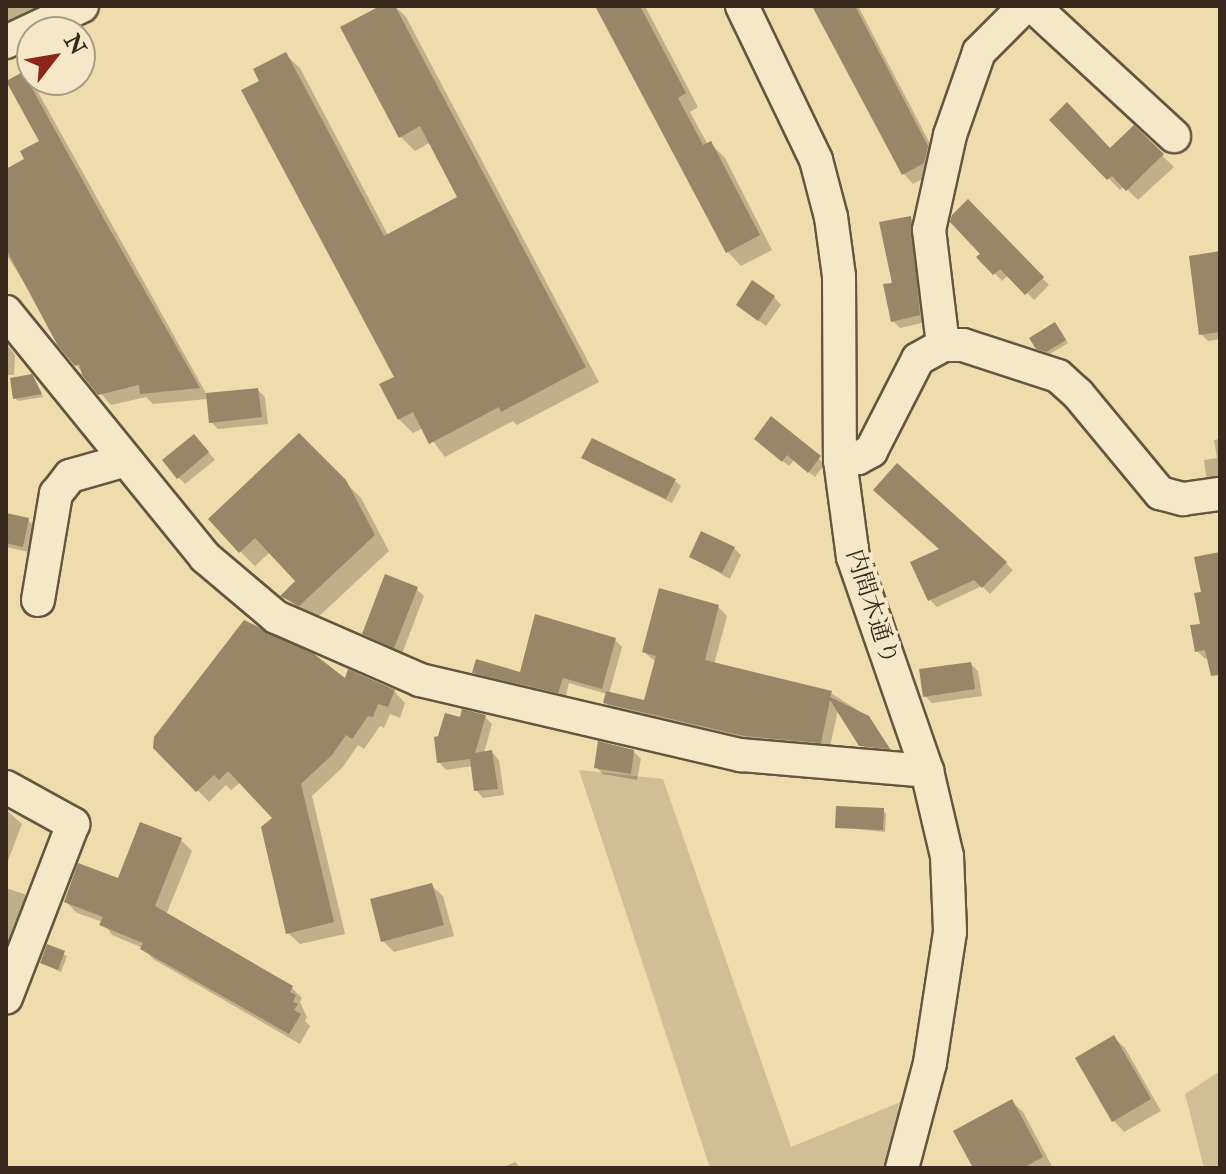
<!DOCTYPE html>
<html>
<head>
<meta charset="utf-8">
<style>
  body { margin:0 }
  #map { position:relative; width:1226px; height:1174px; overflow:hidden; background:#efdcac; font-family:"IM FELL Double Pica","Noto Serif JP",serif }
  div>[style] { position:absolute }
  .green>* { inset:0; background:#d0be94 }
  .shadow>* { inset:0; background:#0003 }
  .building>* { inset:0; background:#978667 }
  .roads { filter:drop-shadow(2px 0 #665640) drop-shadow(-2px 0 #665640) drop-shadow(0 2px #665640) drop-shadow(0 -2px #665640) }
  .minor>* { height:32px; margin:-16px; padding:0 16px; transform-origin:16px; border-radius:16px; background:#f5e8c9 }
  span { translate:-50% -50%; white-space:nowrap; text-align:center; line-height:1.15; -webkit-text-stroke:8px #f5e8c9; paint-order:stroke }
  .street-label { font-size:24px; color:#38291c }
  .frame { position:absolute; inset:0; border:8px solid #38291c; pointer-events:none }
  .north { position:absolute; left:16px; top:16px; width:80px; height:80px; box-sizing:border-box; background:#f5e8c9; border:2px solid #a99c84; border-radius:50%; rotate:59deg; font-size:22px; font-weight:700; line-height:32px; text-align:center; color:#38291c }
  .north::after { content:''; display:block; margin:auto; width:28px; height:36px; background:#8f2418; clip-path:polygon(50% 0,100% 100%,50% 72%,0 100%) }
</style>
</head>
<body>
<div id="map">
  <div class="green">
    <div style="clip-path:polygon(579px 770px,663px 779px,791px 1147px,903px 1101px,886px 1168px,710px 1168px)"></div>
    <div style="clip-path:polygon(1220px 1071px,1220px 1168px,1204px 1168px,1185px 1094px)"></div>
  </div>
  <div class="shadow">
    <div style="clip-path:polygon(33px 6px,37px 11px,6px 29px,6px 8px)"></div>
    <div style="clip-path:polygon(384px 6px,395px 6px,406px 17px,599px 382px,517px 425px,513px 421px,445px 457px,423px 428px,413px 433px,399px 419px,396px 377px,262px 82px,285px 54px,300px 68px,388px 235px,459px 198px,431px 142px,415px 151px,400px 136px)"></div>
    <div style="clip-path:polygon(597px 6px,645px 6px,698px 107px,690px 112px,708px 145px,711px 144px,725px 158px,772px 250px,741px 266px,728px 252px)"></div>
    <div style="clip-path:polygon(824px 6px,858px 6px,937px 157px,934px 173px,913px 184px,904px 174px)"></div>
    <div style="clip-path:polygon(23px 74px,34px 85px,207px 395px,258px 390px,265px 397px,268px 424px,218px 429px,211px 422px,208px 399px,153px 404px,146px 397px,111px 405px,76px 365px,6px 254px,6px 172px,27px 160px,41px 142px)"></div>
    <div style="clip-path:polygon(1052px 120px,1111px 151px,1134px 128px,1174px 167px,1138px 200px,1124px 186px,1120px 190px)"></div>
    <div style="clip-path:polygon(968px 202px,1049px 285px,1034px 300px,1009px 274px,1002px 281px,979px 257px,983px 254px)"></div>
    <div style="clip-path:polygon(910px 218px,917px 225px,926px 322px,900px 328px,893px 321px)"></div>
    <div style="clip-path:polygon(1220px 253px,1220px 339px,1208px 341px,1201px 334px)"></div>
    <div style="clip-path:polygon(774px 297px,781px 305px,766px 326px,738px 305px)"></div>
    <div style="clip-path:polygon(1058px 327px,1068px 343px,1050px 354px,1042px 351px,1038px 348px)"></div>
    <div style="clip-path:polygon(6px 343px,15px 355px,14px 375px,6px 375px)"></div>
    <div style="clip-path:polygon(35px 380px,43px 397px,18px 401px,15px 398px)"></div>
    <div style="clip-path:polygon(772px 419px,825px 464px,815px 477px,794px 460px,789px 466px,762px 444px)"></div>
    <div style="clip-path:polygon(299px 436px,361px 498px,389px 551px,315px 620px,283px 596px,298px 581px,270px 552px,255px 566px,240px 551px)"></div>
    <div style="clip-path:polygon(1220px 439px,1220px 483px,1213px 483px,1206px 476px,1204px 460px,1217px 458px,1214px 440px)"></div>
    <div style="clip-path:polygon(593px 440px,675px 481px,681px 486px,672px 503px,589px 462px,584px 457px)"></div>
    <div style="clip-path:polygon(201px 443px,215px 460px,185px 484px,178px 477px)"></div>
    <div style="clip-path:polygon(6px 515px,28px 520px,35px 527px,29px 552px,6px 547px)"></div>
    <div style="clip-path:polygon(734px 548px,741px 555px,730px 579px,691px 557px)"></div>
    <div style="clip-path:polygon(1220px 554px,1220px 655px,1205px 659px,1197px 651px)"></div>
    <div style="clip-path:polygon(1006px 563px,1013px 570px,990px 594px,982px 586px,937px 607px,930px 600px)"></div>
    <div style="clip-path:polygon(416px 589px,424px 596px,402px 654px,372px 641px,364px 633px)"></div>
    <div style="clip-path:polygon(718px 607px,727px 616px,714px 665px,831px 693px,868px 717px,896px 757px,870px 754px,838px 710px,829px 751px,755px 744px,614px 712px,605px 703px,607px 694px,569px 683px,565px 698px,481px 679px,474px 672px,521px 674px,536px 617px,615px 640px,622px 647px,609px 694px,645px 702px,656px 662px,644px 652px)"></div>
    <div style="clip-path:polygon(971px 664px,978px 671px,982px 696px,932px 703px,925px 696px)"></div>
    <div style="clip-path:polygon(346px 681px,394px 691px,405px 703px,400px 718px,390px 714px,384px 728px,380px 726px,364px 749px,358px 745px,343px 767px,312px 796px,345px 934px,300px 944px,288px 933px,275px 819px,241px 782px,231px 790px,226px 785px,209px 802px,156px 747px)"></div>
    <div style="clip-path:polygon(485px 717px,492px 724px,484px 753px,492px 752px,499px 760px,504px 795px,483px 798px,476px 790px,473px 766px,446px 770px,439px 762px)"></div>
    <div style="clip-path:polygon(633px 751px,641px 759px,637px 780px,603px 774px,596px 767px)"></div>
    <div style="clip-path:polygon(6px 810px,22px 824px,6px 866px)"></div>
    <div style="clip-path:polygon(883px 810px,886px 814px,885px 832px,837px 827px)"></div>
    <div style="clip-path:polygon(181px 840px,192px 851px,166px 915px,292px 988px,302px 998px,300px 1002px,307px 1017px,305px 1021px,310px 1026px,300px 1044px,153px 959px,143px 948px,112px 935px,103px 922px,77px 913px,66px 902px,119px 880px)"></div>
    <div style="clip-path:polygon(431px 885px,443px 896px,454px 936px,394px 952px,383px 941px)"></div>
    <div style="clip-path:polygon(6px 888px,24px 894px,34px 904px,6px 962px)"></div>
    <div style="clip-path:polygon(48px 947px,67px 956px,61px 972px,42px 963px)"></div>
    <div style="clip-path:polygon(1113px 1037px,1125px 1048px,1161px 1111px,1124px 1132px,1113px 1120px)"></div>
    <div style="clip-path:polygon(1011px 1101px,1023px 1112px,1053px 1168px,975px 1168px)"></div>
    <div style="clip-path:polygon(515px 1162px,521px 1168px,501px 1168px)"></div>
  </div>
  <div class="building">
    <div style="clip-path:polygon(380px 6px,395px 6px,586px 367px,501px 412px,499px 407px,429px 444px,413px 412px,398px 420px,379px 384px,394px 377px,241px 90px,259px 81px,253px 69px,286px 52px,384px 236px,457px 197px,420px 126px,399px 138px,340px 27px)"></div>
    <div style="clip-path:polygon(595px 6px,640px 6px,686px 93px,678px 98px,703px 145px,711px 141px,760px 235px,726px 253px)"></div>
    <div style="clip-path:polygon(812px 6px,855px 6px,928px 146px,924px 163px,902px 175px)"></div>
    <div style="clip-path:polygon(23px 72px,104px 219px,200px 388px,140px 394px,139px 385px,98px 395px,82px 375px,79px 364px,75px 366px,58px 346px,6px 249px,6px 169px,24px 159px,20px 151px,39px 141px,6px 81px)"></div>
    <div style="clip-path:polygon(1067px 102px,1110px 148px,1134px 125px,1164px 154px,1126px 191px,1112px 176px,1107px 180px,1049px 120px)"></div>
    <div style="clip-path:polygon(968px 199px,1044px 277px,1025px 295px,1000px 269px,993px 275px,976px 257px,980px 254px,950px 222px,952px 215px)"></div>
    <div style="clip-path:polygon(911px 216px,920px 315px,891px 322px,883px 284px,892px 283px,879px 222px)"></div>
    <div style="clip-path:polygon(1220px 251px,1220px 332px,1199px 335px,1189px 256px)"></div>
    <div style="clip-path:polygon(752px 280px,775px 296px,758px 321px,736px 305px)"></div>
    <div style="clip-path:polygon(1055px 322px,1066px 340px,1046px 352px,1036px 349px,1029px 338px)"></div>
    <div style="clip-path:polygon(32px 374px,42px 394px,13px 399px,10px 378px)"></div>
    <div style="clip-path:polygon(258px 388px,262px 417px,209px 423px,206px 393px)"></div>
    <div style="clip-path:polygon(771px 416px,821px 456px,808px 473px,787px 455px,782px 462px,754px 439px)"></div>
    <div style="clip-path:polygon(299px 433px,346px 480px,375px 535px,299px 606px,280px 596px,295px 581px,255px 538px,239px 553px,208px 519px)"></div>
    <div style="clip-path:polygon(194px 434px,209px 452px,177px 479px,162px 460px)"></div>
    <div style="clip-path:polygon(592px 438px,676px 479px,666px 499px,581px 458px)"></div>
    <div style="clip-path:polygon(897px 463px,1007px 562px,982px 588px,974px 580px,928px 601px,910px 562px,939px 549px,873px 490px)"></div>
    <div style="clip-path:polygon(6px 513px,29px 518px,23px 547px,6px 543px)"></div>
    <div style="clip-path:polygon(701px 531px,735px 547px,722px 573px,689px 557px)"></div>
    <div style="clip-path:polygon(1220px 552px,1220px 675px,1211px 676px,1205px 650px,1195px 652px,1190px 625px,1200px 624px,1194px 593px,1201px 592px,1194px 557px)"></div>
    <div style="clip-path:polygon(385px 574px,418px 587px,394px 648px,362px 634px)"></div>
    <div style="clip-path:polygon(659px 588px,719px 605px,705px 660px,832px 691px,830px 697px,869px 716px,890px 749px,859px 746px,830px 700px,821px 743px,744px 736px,603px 703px,606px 691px,644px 700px,656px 656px,642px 652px)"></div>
    <div style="clip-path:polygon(535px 614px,616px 638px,602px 689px,563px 678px,558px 693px,472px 673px,476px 659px,520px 672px)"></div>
    <div style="clip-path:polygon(244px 620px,314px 654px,345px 678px,348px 669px,395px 690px,388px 707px,378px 704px,373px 717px,368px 716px,352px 739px,346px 735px,332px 755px,301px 784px,334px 922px,286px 934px,261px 827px,272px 818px,228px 771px,219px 780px,214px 775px,196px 792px,153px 748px,154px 737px)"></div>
    <div style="clip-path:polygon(971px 662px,975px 689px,923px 697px,919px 669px)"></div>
    <div style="clip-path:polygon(462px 709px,486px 715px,475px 753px,492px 750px,498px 789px,474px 791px,470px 759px,437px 763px,434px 737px,438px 736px,445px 713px,460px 717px)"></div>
    <div style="clip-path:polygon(598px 741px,634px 750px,631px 774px,594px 768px)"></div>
    <div style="clip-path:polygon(836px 806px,884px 808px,883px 830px,835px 828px)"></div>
    <div style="clip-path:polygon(140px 822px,182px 838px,155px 906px,293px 986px,290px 992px,296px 995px,293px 1002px,298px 1004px,294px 1010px,301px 1014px,289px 1034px,140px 949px,143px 943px,99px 925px,103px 917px,64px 902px,78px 863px,118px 878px)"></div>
    <div style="clip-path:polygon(432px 883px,444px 925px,381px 942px,370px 899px)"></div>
    <div style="clip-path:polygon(47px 944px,65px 951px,58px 970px,40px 963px)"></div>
    <div style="clip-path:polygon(1114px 1035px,1151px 1099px,1112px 1122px,1075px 1058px)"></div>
    <div style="clip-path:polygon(1012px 1099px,1043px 1157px,1023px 1168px,973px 1168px,953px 1131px)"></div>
  </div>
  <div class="roads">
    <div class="minor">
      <div style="left:742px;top:6px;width:171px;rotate:64.3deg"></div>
      <div style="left:816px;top:160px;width:59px;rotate:75.3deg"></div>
      <div style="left:831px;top:217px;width:60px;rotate:82.3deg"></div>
      <div style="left:839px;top:276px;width:184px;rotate:89.7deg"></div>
      <div style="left:840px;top:460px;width:98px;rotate:82.4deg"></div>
      <div style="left:853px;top:557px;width:226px;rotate:70.9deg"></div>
      <div style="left:927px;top:771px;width:87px;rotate:76.8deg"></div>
      <div style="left:947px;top:856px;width:76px;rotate:87.7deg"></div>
      <div style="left:950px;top:932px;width:133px;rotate:98.7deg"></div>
      <div style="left:930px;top:1063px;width:109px;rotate:104.9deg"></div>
      <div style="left:1033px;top:6px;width:192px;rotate:42.7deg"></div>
      <div style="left:6px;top:42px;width:84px;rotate:-25.3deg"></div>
      <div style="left:6px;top:312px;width:316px;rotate:50.9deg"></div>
      <div style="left:205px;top:557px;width:93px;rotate:40.2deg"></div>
      <div style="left:276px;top:617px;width:157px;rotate:23.6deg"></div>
      <div style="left:420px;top:680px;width:330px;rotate:13.2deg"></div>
      <div style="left:741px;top:755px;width:187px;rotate:4.9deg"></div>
      <div style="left:943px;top:345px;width:116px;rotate:-96.9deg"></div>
      <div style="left:929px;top:230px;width:97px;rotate:-77.5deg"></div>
      <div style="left:950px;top:135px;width:88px;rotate:-70.7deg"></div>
      <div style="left:979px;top:52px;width:65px;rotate:-45deg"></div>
      <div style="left:840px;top:460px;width:18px;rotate:-6deg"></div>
      <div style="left:858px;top:458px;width:15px;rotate:-28deg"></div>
      <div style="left:871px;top:451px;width:103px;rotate:-62.9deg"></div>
      <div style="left:918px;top:359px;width:29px;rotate:-29deg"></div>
      <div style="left:943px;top:345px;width:20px"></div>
      <div style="left:963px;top:345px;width:100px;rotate:18.1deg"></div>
      <div style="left:1058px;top:376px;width:27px;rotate:42deg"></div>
      <div style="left:1078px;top:394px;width:129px;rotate:50.4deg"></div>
      <div style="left:1160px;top:493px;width:24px;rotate:15deg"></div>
      <div style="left:1183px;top:499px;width:37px;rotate:-8deg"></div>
      <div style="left:38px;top:600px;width:108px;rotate:-80.4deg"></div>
      <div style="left:56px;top:494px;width:23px;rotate:-52deg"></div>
      <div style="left:70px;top:476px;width:58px;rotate:-15.9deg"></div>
      <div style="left:6px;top:787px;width:77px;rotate:28.9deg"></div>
      <div style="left:73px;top:824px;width:186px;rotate:111.1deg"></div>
    </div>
  </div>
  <div class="street-label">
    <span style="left:872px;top:607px;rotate:72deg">内間木通り</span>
  </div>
  <div class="frame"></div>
  <div class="north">N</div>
</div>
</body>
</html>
